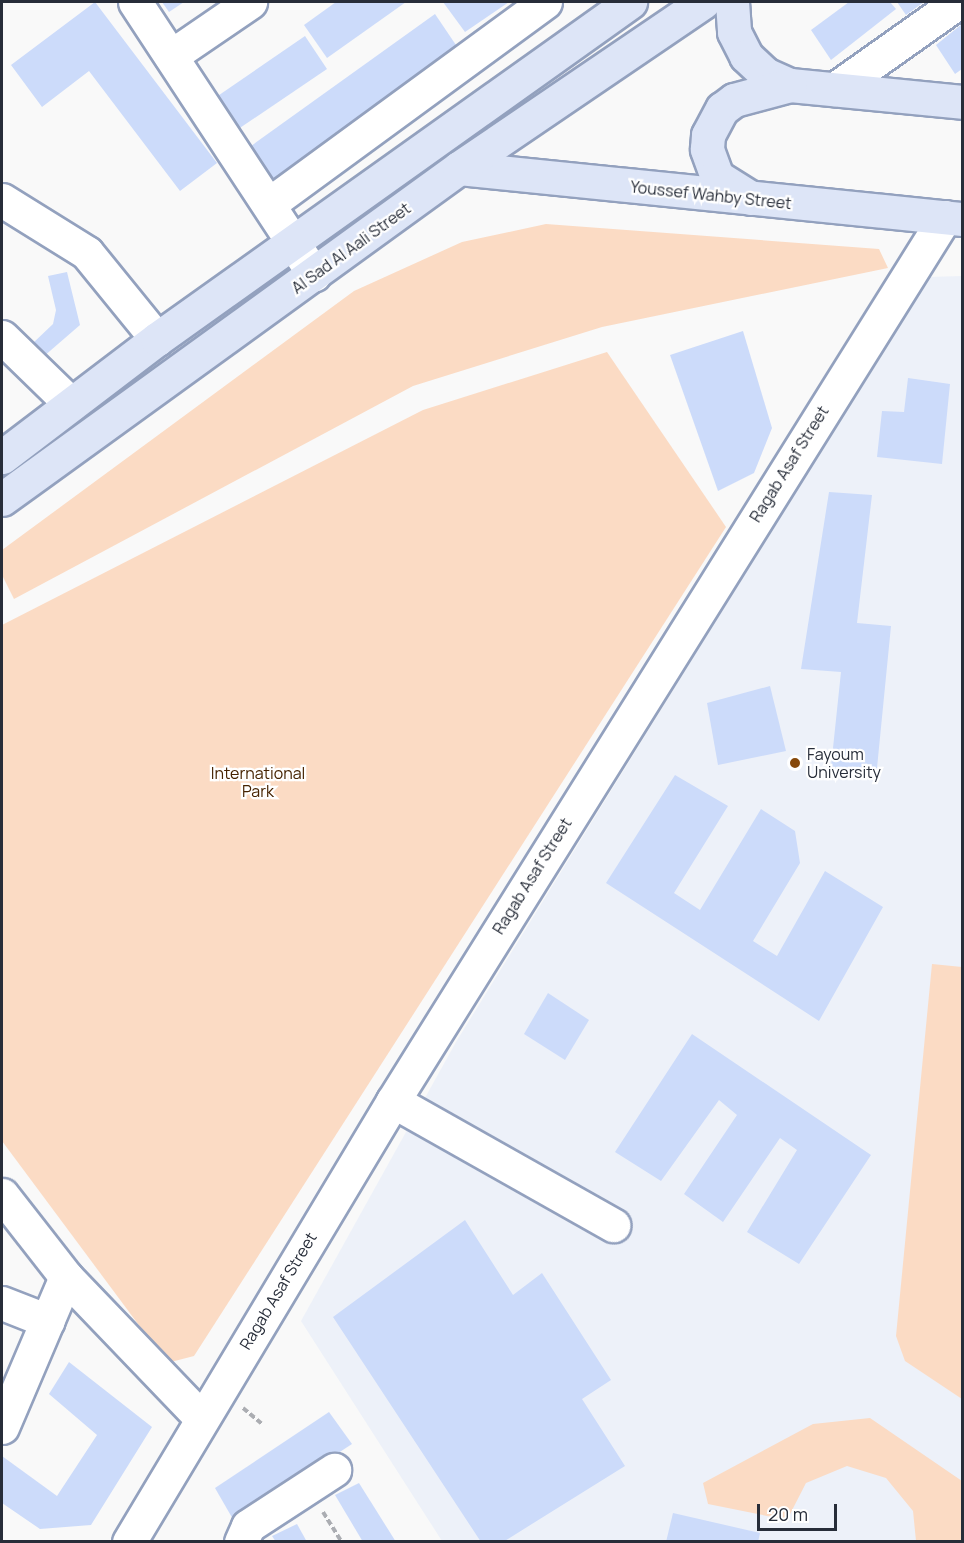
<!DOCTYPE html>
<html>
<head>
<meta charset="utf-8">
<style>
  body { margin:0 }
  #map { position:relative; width:964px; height:1543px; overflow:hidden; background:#f9f9f9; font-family:Manrope,sans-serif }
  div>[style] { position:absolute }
  .built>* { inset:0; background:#edf1f9 }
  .green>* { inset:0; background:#fbdbc4 }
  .building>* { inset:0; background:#ccdbfa }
  .path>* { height:4px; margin-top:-2px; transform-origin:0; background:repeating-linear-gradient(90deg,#abadb2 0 6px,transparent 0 9px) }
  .roads { filter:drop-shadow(2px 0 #93a1be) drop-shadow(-2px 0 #93a1be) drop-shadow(0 2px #93a1be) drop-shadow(0 -2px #93a1be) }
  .minor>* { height:33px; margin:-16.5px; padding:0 16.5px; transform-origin:16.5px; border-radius:16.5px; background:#fff }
  .major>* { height:33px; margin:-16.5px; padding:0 16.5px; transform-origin:16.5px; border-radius:16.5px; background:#dde5f7 }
  .dots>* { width:16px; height:16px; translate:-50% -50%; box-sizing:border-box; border:3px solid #fff; border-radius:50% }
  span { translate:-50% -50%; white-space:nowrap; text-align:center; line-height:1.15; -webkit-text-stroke:4.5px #fff; paint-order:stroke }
  .street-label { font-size:16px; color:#272d39 }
  .poi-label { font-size:16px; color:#272d39 }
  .left { translate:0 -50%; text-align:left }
  .park-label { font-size:16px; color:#462301 }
  .frame { position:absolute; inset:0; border:3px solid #272d39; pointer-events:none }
  .scale { position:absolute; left:757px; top:1504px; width:80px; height:27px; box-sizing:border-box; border:3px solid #272d39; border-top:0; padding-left:8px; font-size:18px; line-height:21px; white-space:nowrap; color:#272d39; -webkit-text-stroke:4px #fff; paint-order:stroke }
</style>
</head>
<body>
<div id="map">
  <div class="built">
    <div style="clip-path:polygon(962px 276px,962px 1541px,442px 1541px,301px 1321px,456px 1042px,928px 277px)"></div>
  </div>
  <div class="green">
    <div style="clip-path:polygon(546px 224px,879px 249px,888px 268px,602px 327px,413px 386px,14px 599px,2px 575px,2px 550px,354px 291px,462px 242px)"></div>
    <div style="clip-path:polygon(607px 352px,726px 527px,194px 1356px,167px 1363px,2px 1141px,2px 625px,423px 410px)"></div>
    <div style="clip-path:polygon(932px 964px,962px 967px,962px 1399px,905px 1361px,896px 1336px)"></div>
    <div style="clip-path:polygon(870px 1418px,962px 1481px,962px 1541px,916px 1541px,913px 1511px,886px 1478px,847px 1466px,806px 1483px,787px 1520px,708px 1504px,703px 1483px,813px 1424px)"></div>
  </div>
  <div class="building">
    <div style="clip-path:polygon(95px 2px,217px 163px,180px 191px,89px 71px,42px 107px,11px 65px)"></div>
    <div style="clip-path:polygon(162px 2px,184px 2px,169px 12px)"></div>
    <div style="clip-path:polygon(336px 2px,406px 2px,327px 58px,304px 25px)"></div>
    <div style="clip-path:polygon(443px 2px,509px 2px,465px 32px)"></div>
    <div style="clip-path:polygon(849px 2px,890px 2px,896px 9px,831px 60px,811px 30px)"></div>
    <div style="clip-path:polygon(897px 2px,924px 2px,906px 15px)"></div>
    <div style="clip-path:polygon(435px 14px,458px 48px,267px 184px,244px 151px)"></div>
    <div style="clip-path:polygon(962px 24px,962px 69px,955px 74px,936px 45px)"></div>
    <div style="clip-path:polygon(305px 36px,327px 69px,228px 136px,206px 104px)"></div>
    <div style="clip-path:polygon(67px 272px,80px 325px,43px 357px,32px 344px,53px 324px,56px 310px,48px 276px)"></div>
    <div style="clip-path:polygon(743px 331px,772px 428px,754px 473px,718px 491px,670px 355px)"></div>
    <div style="clip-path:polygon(908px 378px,950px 384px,942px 464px,877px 457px,882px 411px,904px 412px)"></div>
    <div style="clip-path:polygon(829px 492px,872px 495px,857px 623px,891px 626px,877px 768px,831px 767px,841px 672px,801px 669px)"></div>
    <div style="clip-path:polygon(770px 686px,786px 751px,718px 765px,707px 703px)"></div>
    <div style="clip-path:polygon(675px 775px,728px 806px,674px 893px,700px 910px,761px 809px,795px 831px,800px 863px,753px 941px,777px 956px,825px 871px,883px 907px,819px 1021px,606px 883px)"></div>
    <div style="clip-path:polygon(548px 993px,589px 1020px,565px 1060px,524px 1034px)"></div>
    <div style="clip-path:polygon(692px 1034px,871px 1155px,799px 1264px,747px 1232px,797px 1150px,780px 1138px,723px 1222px,684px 1194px,737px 1115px,719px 1100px,661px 1181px,615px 1152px)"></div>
    <div style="clip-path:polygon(465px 1220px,513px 1295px,542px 1273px,611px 1380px,582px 1399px,625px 1466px,503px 1542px,481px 1542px,333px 1317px)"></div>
    <div style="clip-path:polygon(69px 1362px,152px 1427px,91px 1525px,40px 1529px,2px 1503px,2px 1456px,57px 1496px,97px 1435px,49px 1394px)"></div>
    <div style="clip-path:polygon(329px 1412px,352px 1444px,234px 1521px,215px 1488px)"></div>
    <div style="clip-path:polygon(359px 1483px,396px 1542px,363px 1542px,335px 1495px)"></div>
    <div style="clip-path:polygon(673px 1513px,760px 1533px,758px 1542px,666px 1542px)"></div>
    <div style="clip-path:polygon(297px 1524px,307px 1542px,276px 1542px,272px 1536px)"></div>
  </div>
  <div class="path">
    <div style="left:243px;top:1408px;width:26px;rotate:40deg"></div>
    <div style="left:323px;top:1512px;width:36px;rotate:58deg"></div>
  </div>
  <div class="roads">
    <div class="minor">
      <div style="left:135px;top:2px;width:326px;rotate:56.7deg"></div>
      <div style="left:171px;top:56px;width:96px;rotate:-34.4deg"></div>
      <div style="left:835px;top:89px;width:151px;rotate:-35.3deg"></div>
      <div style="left:2px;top:200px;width:100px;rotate:31.9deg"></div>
      <div style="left:87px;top:253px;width:111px;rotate:50.9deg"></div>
      <div style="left:269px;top:204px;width:342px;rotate:-36.2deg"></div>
      <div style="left:2px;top:337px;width:96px;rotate:44.2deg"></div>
      <div style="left:393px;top:1101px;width:253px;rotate:29.4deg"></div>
      <div style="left:2px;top:1195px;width:104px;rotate:52deg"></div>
      <div style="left:66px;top:1277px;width:195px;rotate:46.2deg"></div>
      <div style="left:2px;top:1303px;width:49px;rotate:21.4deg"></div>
      <div style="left:2px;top:1427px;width:163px;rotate:-66.9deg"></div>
      <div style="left:129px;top:1542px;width:514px;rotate:-59.09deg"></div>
      <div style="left:393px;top:1101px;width:1042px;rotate:-58.02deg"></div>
      <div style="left:241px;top:1542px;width:17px;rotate:-66deg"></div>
      <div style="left:248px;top:1526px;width:103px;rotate:-33.1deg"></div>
    </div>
    <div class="major">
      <div style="left:732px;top:2px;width:30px;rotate:86deg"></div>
      <div style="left:734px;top:32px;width:27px;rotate:63deg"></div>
      <div style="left:746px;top:56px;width:26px;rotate:43deg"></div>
      <div style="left:765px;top:74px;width:27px;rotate:24deg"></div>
      <div style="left:790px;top:85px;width:173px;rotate:5.6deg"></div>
      <div style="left:459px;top:168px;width:506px;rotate:5.79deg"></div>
      <div style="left:751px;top:198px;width:40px;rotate:-148deg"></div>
      <div style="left:717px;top:177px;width:30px;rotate:-110deg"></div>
      <div style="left:707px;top:149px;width:14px;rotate:-86deg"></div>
      <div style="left:708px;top:135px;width:30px;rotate:-62deg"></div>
      <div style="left:722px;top:109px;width:15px;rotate:-37deg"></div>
      <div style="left:734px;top:100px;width:58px;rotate:-15deg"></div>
      <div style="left:2px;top:457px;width:195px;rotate:-37.3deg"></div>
      <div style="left:157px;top:339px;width:581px;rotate:-35.47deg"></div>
      <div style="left:2px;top:499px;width:564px;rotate:-35.92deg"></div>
      <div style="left:459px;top:168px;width:295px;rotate:-34.2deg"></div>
    </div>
  </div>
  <div class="dots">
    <div style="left:795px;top:763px;background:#86480a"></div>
  </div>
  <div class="street-label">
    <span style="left:711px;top:195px;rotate:6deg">Youssef Wahby Street</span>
    <span style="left:351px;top:248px;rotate:-36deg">Al Sad Al Aali Street</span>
    <span style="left:789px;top:464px;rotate:-58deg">Ragab Asaf Street</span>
    <span style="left:532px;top:876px;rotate:-58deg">Ragab Asaf Street</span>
    <span style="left:278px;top:1291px;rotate:-59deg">Ragab Asaf Street</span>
  </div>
  <div class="poi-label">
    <span class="left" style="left:807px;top:763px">Fayoum<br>University</span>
  </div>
  <div class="park-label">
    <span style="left:258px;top:782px">International<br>Park</span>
  </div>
  <div class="frame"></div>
  <div class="scale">20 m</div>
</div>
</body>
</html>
